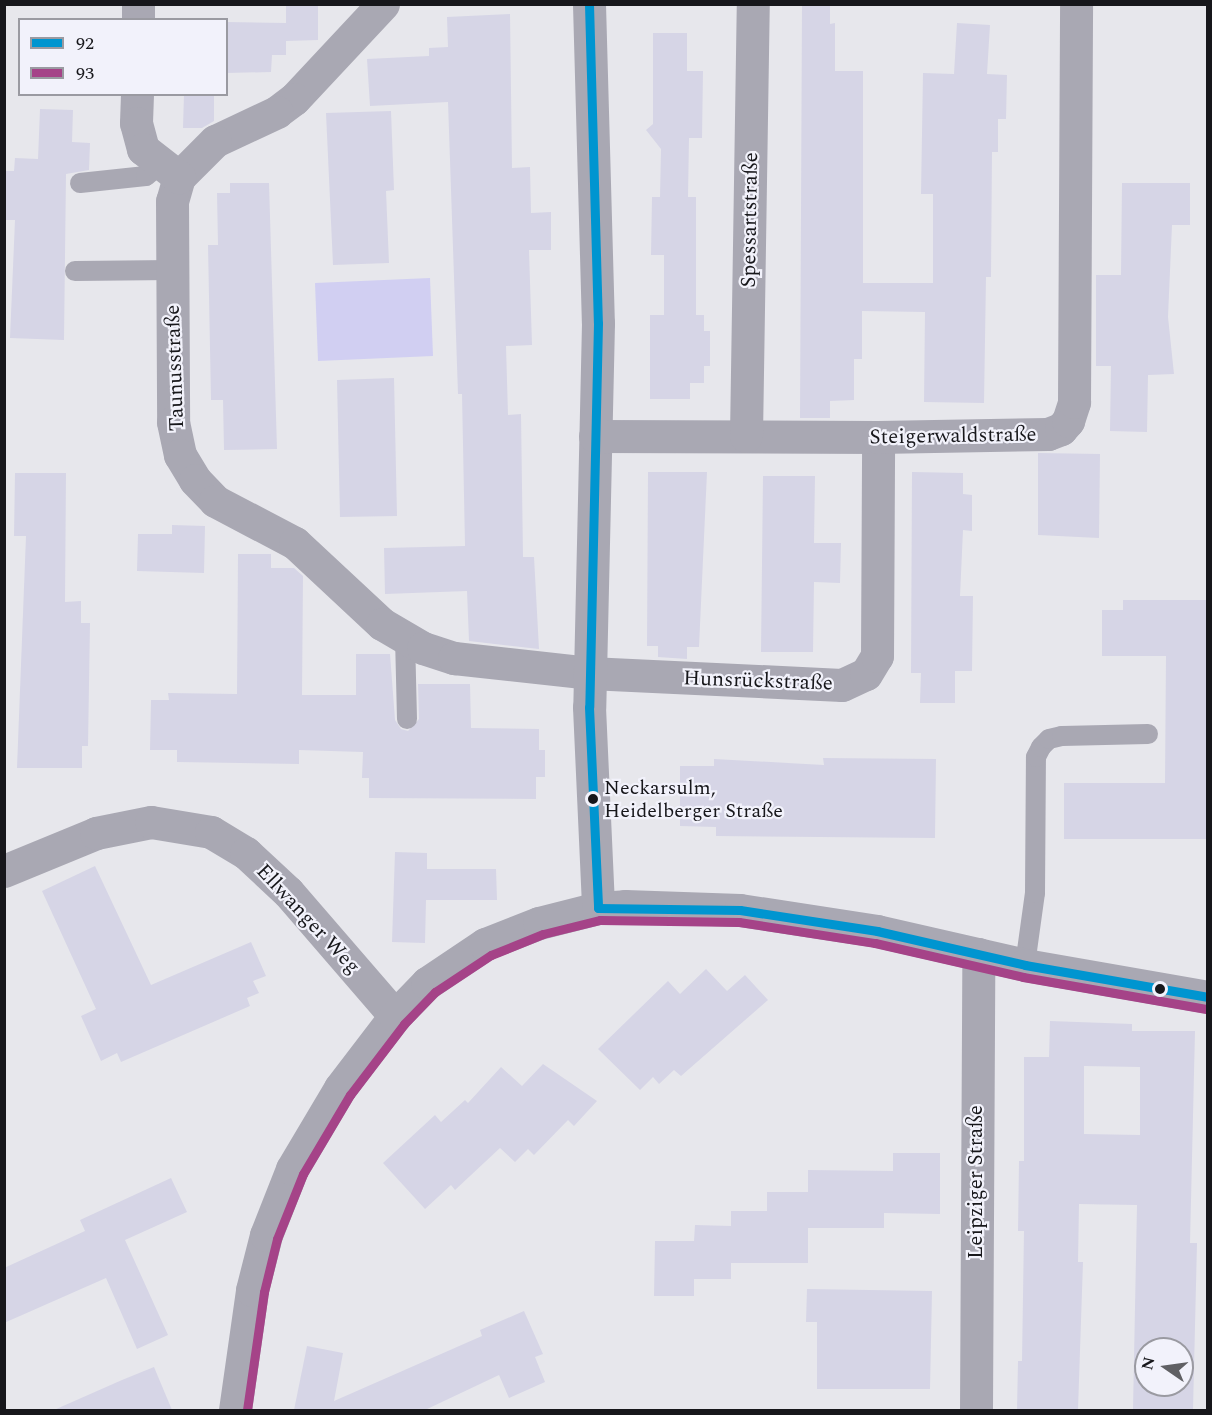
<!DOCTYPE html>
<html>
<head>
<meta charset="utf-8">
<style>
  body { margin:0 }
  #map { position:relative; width:1212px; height:1415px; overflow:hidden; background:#e7e7ec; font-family:Spectral,serif }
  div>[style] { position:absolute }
  .green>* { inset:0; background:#d1cff2 }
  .building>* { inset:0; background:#d6d5e6 }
  .service>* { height:20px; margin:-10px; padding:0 10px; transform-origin:10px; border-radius:10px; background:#a9a8b3 }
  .minor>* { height:33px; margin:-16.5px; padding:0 16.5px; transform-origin:16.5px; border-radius:16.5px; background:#a9a8b3 }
  .bus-1>* { height:9px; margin:-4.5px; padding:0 4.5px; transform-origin:4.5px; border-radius:4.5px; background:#0095d0 }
  .bus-2>* { height:9px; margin:-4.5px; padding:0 4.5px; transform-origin:4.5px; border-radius:4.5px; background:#a54388 }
  .dots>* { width:16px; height:16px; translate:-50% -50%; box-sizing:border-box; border:3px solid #f2f2fb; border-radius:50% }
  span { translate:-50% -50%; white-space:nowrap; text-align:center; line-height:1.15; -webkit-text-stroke:4.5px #f2f2fb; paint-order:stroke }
  .bus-label { font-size:20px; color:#17171b }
  .left { translate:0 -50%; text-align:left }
  .street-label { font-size:21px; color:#17171b }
  .frame { position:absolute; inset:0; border:6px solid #17171b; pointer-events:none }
  .legend { position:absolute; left:18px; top:18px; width:210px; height:78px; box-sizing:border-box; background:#f2f2fb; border:2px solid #9a9aa1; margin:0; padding:8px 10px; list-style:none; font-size:18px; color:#17171b }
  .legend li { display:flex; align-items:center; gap:12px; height:30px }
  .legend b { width:30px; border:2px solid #9a9aa1 }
  .north { position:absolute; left:1134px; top:1337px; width:60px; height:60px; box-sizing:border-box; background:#f2f2fb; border:2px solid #9a9aa1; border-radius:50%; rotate:283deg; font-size:16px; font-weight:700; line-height:24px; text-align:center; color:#17171b }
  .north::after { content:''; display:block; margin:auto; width:21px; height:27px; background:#606064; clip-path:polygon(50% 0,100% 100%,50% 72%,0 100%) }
</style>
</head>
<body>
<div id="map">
  <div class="green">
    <div style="clip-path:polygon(430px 278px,433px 356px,318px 361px,315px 283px)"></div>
  </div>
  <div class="building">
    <div style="clip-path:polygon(286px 4px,318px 4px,318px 40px,286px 41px,286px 55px,272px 55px,271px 72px,226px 73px,226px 22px,286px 23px)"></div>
    <div style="clip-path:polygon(802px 4px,830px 4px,830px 24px,835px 23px,835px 71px,863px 71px,863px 283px,933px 283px,933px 194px,921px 194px,923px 73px,954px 74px,957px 23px,990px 25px,987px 74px,1007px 75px,1006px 119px,998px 119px,998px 152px,992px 152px,991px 277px,986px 277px,984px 403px,924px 402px,925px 312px,862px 311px,862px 359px,854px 359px,854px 400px,830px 401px,830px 418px,800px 418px)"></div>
    <div style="clip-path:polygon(510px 14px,512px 168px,530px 167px,531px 213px,551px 212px,551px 250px,529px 250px,532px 345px,506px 346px,508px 415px,521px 414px,523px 557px,534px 557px,539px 649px,469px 641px,467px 591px,385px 594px,384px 548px,465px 546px,462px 394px,458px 394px,448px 102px,370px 106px,367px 59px,429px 56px,429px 48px,448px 47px,447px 17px)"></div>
    <div style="clip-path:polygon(653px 33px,687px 33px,687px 71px,703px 71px,702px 138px,689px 138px,688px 197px,696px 197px,696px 315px,704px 315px,704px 331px,710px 331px,710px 366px,704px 366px,704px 383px,690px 383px,690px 399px,650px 399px,650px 315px,664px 315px,664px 255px,651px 255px,652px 197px,660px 197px,661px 149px,646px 130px,653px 124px)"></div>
    <div style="clip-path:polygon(184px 94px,214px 94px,214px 121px,202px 128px,183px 128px)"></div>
    <div style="clip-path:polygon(40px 109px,73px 110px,72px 142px,90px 143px,89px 170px,66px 174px,64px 340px,10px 338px,15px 220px,4px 220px,4px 171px,14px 171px,15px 158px,38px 159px)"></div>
    <div style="clip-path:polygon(391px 111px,394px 190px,386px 191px,389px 263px,333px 265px,326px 113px)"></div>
    <div style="clip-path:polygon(230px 183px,269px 183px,277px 449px,224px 450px,223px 400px,211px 400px,208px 245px,218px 245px,217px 193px,230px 193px)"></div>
    <div style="clip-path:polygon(1122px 183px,1190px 183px,1190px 225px,1172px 225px,1168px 317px,1174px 374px,1148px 375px,1147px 432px,1110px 431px,1111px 366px,1096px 366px,1096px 275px,1121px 275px)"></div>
    <div style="clip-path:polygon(394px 378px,397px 516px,340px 517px,337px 380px)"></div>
    <div style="clip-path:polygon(1038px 453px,1100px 454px,1099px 538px,1038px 535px)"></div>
    <div style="clip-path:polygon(648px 472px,707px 472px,699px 647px,687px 647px,687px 659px,658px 657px,658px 646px,647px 646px)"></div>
    <div style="clip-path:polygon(912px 472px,963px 473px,963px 494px,972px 495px,972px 531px,963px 530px,960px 596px,973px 596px,972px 671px,955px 671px,955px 703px,920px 703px,921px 673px,911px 673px)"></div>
    <div style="clip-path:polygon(15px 473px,66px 473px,65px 602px,81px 601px,81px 623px,90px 623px,88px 746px,82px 746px,82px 768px,17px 768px,26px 536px,14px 536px)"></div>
    <div style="clip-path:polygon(763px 476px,815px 476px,814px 543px,841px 543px,840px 583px,814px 582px,813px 652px,761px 652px)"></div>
    <div style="clip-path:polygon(172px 525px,205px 526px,204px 573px,137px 571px,138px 534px,172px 534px)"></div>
    <div style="clip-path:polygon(238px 554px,271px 554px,271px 568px,294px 568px,303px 576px,302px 695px,356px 695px,356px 654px,390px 654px,395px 720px,401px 729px,408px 731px,419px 719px,418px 684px,470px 684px,471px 728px,539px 729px,539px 750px,545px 750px,545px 777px,536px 777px,536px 799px,369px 798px,369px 778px,362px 778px,363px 752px,299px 750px,299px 764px,177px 762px,177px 750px,150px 750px,151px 700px,169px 700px,168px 693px,237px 694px)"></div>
    <div style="clip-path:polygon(1123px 600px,1208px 600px,1208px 839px,1064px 839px,1064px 783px,1165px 783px,1166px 656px,1102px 656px,1102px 610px,1123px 610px)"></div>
    <div style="clip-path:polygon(823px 758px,936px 759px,935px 838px,716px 836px,716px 827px,680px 826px,680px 766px,714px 766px,714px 759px,824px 765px)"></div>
    <div style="clip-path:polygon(395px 852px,427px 853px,427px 869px,496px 869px,497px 900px,426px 900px,425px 943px,392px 942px)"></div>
    <div style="clip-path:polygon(95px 866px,151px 985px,251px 942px,266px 976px,253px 981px,259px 993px,247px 998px,250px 1006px,121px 1062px,117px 1053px,101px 1061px,81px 1016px,96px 1009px,42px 891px)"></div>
    <div style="clip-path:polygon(706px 969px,727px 991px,745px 975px,768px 1000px,681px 1076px,674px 1070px,659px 1084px,653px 1077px,640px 1090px,598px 1049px,668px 981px,680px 994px)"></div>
    <div style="clip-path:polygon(evenodd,1050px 1021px,1132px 1024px,1132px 1031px,1195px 1031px,1190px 1243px,1197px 1243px,1193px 1410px,1133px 1410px,1137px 1205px,1079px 1204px,1078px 1262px,1083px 1262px,1078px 1410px,1017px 1410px,1018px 1361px,1022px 1361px,1024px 1231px,1018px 1231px,1019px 1161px,1024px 1161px,1024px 1057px,1049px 1057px,1050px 1021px,1084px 1066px,1140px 1067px,1140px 1135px,1084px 1134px,1084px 1066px,1050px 1021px,1146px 1349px,1182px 1349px,1182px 1385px,1146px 1385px,1146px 1349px)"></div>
    <div style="clip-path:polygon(543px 1064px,597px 1101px,574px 1126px,568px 1120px,534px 1155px,528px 1149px,515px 1162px,500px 1148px,455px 1190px,451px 1185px,425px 1209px,383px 1163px,435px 1115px,441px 1122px,465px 1100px,468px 1103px,501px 1067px,522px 1086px)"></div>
    <div style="clip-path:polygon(893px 1153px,940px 1153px,940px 1214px,884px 1213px,884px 1228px,808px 1228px,808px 1263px,731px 1263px,731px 1279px,694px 1279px,694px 1296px,654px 1296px,655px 1241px,694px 1241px,695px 1225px,731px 1226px,731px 1211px,767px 1211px,767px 1192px,808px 1192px,808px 1170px,893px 1171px)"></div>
    <div style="clip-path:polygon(171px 1178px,187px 1212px,125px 1240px,168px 1335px,137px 1349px,106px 1278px,4px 1323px,4px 1268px,85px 1231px,80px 1220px)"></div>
    <div style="clip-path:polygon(807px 1289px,932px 1291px,930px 1389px,817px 1389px,817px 1322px,806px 1322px)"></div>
    <div style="clip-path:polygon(524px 1311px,543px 1354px,535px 1357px,545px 1382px,509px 1398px,499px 1375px,425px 1410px,294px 1410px,307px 1346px,343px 1353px,334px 1401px,482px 1336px,480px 1330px)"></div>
    <div style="clip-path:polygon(154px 1367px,172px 1410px,54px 1410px,122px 1380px)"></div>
  </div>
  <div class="service">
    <div style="left:80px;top:183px;width:66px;rotate:-6.1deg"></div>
    <div style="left:146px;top:176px;width:17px;rotate:-40deg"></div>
    <div style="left:75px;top:271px;width:97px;rotate:-0.6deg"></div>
    <div style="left:405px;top:637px;width:82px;rotate:88.6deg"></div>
    <div style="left:1025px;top:965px;width:73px;rotate:-82.1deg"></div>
    <div style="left:1035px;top:893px;width:136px;rotate:-89.6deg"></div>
    <div style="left:1036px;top:757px;width:11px;rotate:-63deg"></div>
    <div style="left:1041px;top:747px;width:11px;rotate:-45deg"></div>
    <div style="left:1049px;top:739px;width:13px;rotate:-13deg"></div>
    <div style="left:1062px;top:736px;width:86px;rotate:-1.3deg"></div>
  </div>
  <div class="minor">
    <div style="left:383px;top:4px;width:130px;rotate:133.1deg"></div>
    <div style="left:294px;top:99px;width:21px;rotate:143deg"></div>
    <div style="left:277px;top:112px;width:68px;rotate:154.9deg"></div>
    <div style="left:215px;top:141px;width:51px;rotate:135deg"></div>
    <div style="left:179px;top:177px;width:25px;rotate:106deg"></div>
    <div style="left:172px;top:201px;width:221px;rotate:89.7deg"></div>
    <div style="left:173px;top:422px;width:34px;rotate:78deg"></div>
    <div style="left:180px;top:455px;width:29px;rotate:59deg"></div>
    <div style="left:195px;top:480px;width:29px;rotate:46deg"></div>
    <div style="left:215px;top:501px;width:90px;rotate:27.7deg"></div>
    <div style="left:295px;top:543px;width:119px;rotate:43deg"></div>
    <div style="left:382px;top:624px;width:48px;rotate:30.3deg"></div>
    <div style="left:423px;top:648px;width:33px;rotate:18deg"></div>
    <div style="left:454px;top:658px;width:136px;rotate:6.3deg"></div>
    <div style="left:589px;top:673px;width:253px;rotate:2.7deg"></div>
    <div style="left:842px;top:685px;width:26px;rotate:-25deg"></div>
    <div style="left:866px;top:674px;width:21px;rotate:-59deg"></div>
    <div style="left:877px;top:656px;width:219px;rotate:-89.7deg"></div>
    <div style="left:589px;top:4px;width:319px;rotate:88.4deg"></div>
    <div style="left:598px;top:323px;width:384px;rotate:91.3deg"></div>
    <div style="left:589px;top:707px;width:201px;rotate:87.4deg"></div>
    <div style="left:138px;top:20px;width:16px;rotate:-90deg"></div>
    <div style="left:137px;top:94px;width:29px;rotate:92deg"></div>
    <div style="left:136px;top:123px;width:27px;rotate:75deg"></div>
    <div style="left:143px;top:149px;width:46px;rotate:37.9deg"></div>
    <div style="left:595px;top:436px;width:283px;rotate:0.2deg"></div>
    <div style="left:878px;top:437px;width:170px;rotate:-1deg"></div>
    <div style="left:1048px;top:434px;width:14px;rotate:-21deg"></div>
    <div style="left:1061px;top:429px;width:11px;rotate:-49deg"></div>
    <div style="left:1068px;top:421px;width:20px;rotate:-72deg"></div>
    <div style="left:1074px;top:402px;width:398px;rotate:-89.7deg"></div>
    <div style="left:746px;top:436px;width:432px;rotate:-89.1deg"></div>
    <div style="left:4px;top:871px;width:100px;rotate:-22.4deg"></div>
    <div style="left:96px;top:833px;width:56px;rotate:-11.3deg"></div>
    <div style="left:151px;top:822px;width:61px;rotate:9.5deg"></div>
    <div style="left:211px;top:832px;width:41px;rotate:31deg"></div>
    <div style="left:246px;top:853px;width:57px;rotate:42.9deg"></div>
    <div style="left:288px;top:892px;width:164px;rotate:49.2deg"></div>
    <div style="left:235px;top:1410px;width:121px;rotate:-81.9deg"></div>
    <div style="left:252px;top:1290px;width:57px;rotate:-75.7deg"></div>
    <div style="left:266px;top:1235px;width:71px;rotate:-68.5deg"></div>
    <div style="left:292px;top:1169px;width:94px;rotate:-59.3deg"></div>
    <div style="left:340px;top:1088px;width:91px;rotate:-52.6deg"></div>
    <div style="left:395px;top:1016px;width:46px;rotate:-45.9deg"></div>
    <div style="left:427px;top:983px;width:70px;rotate:-33.9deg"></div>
    <div style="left:485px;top:944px;width:58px;rotate:-21.3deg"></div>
    <div style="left:539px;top:923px;width:61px;rotate:-14.3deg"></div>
    <div style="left:598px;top:908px;width:27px;rotate:-4deg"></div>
    <div style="left:625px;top:906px;width:115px;rotate:2deg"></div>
    <div style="left:740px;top:910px;width:139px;rotate:8.7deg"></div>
    <div style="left:877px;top:931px;width:152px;rotate:12.9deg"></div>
    <div style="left:1025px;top:965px;width:186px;rotate:9.9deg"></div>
    <div style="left:976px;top:1410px;width:456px;rotate:-89.7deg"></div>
  </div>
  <div class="bus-1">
    <div style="left:589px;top:4px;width:319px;rotate:88.4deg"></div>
    <div style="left:598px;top:323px;width:384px;rotate:91.3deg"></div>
    <div style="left:589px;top:707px;width:201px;rotate:87.4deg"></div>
    <div style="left:598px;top:908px;width:142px;rotate:0.8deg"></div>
    <div style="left:740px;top:910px;width:139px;rotate:8.7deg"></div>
    <div style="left:877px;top:931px;width:152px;rotate:12.9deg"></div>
    <div style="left:1025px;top:965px;width:186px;rotate:9.9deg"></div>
  </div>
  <div class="bus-2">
    <div style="left:247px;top:1410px;width:119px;rotate:-81.8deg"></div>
    <div style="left:264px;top:1292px;width:55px;rotate:-76.2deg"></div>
    <div style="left:277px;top:1239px;width:70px;rotate:-68.2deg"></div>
    <div style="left:303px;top:1174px;width:92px;rotate:-59.3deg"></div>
    <div style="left:350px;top:1095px;width:89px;rotate:-52.7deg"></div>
    <div style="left:404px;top:1024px;width:45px;rotate:-45.9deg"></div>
    <div style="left:435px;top:992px;width:67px;rotate:-33.5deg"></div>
    <div style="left:491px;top:955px;width:56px;rotate:-22deg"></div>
    <div style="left:543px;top:934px;width:59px;rotate:-13.8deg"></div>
    <div style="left:600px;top:920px;width:139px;rotate:0.8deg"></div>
    <div style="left:739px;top:922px;width:138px;rotate:8.8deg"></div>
    <div style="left:875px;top:943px;width:152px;rotate:12.9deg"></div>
    <div style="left:1023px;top:977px;width:186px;rotate:9.9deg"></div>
  </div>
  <div class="dots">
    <div style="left:593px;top:799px;background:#17171b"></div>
    <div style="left:1160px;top:989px;background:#17171b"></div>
  </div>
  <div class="bus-label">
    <span class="left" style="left:604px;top:800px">Neckarsulm,<br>Heidelberger Straße</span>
  </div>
  <div class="street-label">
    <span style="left:750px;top:220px;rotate:-89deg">Spessartstraße</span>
    <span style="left:175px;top:368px;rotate:-92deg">Taunusstraße</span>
    <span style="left:953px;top:436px;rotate:-1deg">Steigerwaldstraße</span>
    <span style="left:758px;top:681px;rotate:2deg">Hunsrückstraße</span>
    <span style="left:308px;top:919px;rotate:47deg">Ellwanger Weg</span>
    <span style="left:976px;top:1182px;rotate:-90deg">Leipziger Straße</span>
  </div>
  <div class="frame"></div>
  <ul class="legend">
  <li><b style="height:8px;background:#0095d0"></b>92</li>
  <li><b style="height:8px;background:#a54388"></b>93</li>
  </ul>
  <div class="north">N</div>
</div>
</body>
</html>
